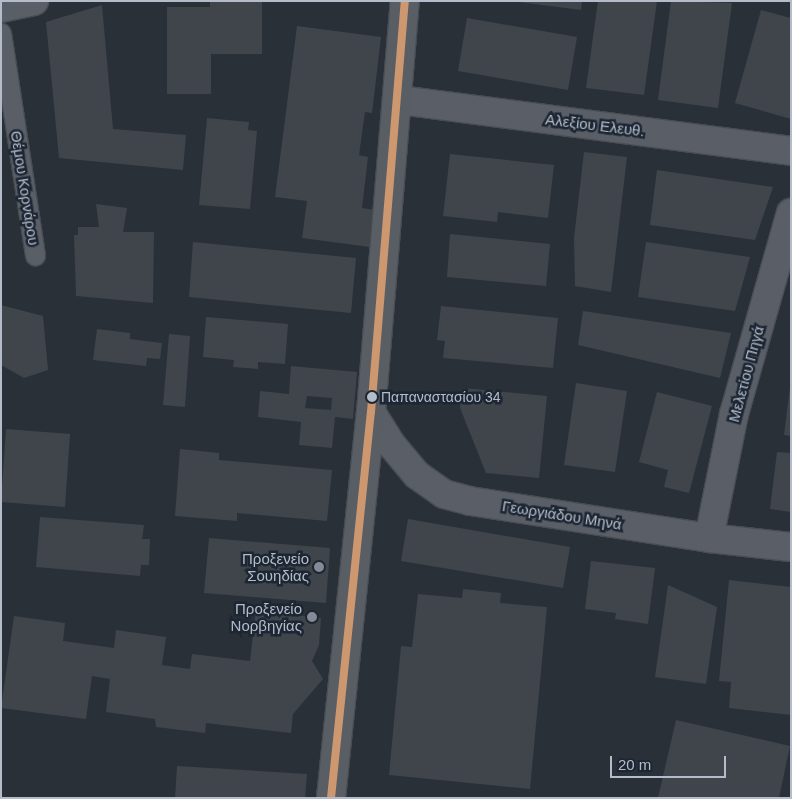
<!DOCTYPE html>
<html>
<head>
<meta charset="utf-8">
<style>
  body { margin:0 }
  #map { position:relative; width:792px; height:799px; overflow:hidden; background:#2a3038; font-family:Helvetica,sans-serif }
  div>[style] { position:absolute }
  .building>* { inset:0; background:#3f454b }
  .roads { filter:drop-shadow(1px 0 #484c53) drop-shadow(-1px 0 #484c53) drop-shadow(0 1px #484c53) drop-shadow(0 -1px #484c53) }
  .service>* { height:19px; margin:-9.5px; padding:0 9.5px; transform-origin:9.5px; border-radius:9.5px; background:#5a5e66 }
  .minor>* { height:28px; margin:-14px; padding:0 14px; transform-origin:14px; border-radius:14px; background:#5a5e66 }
  .secondary>* { height:28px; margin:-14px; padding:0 14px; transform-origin:14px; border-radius:14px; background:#595d64 }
  .bus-1>* { height:8px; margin:-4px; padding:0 4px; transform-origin:4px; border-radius:4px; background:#cd976f }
  .dots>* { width:14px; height:14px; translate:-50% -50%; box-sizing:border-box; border:2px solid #1d2633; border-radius:50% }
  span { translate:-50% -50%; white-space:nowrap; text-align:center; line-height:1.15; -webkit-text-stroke:5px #1d2633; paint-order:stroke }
  .bus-label { font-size:14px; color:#b4bcc9 }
  .left { translate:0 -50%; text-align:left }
  .street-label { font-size:15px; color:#b4bcc9 }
  .poi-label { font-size:15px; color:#b4bcc9 }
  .right { translate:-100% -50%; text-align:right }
  .frame { position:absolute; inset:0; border:2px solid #b4bcc9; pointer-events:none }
  .scale { position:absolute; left:610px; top:756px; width:116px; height:22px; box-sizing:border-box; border:2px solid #b4bcc9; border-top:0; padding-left:6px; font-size:15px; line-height:18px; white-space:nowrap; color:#b4bcc9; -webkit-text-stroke:4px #1d2633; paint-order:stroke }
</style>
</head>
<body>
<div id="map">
  <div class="building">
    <div style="clip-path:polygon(210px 1px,262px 1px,262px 54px,211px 54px,211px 94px,167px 94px,167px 7px,210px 7px)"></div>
    <div style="clip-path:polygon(511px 1px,582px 1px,581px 10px)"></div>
    <div style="clip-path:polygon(598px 1px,657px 1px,644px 95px,586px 88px)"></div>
    <div style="clip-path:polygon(671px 1px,732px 3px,718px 108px,658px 100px)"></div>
    <div style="clip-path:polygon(102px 5px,113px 129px,186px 135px,183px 170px,59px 158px,46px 22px)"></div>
    <div style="clip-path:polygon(761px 10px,791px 18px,791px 119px,735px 103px)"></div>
    <div style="clip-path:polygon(467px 18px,577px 37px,568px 90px,458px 71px)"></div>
    <div style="clip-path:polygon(297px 26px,381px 37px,372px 113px,365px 112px,359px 155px,368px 157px,362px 208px,375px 210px,370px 247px,302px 238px,307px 201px,275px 197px)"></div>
    <div style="clip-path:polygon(207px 118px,249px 122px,248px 130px,257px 131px,250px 209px,199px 205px)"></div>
    <div style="clip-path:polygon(584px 152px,627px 157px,611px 292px,575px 286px,574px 238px)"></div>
    <div style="clip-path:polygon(450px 154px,554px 165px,548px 218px,498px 212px,497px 222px,443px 216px)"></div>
    <div style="clip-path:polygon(657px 170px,773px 187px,755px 240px,650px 225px)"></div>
    <div style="clip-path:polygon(96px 204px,127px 208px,123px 232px,154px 232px,153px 303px,76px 296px,74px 235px,78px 235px,78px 227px,99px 227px)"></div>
    <div style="clip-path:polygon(450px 234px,550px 244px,546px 286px,447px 277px)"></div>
    <div style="clip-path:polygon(193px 242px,356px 258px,351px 313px,189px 297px)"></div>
    <div style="clip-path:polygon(646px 242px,750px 257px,735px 311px,638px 297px)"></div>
    <div style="clip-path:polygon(1px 305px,43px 316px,48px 370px,24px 378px,1px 365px)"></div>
    <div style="clip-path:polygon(441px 306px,558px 318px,553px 368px,443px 358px,445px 341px,437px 340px)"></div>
    <div style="clip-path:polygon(583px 311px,731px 333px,720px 378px,578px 345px)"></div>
    <div style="clip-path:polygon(206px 317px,288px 324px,285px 364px,258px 362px,258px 369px,233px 367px,234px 360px,203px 357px)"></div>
    <div style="clip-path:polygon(97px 329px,130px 333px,130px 339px,162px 343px,160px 359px,147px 358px,146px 366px,93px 360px)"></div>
    <div style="clip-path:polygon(169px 334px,190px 336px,185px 407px,163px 405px)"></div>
    <div style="clip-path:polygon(evenodd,291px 366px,357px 372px,353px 419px,335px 417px,332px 448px,299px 445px,301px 422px,258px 417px,260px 391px,289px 394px,291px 366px,307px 396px,332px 398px,331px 410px,305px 408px,307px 396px)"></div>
    <div style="clip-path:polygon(576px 383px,627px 391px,615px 472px,564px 465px)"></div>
    <div style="clip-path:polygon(790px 387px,791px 388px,791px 436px,784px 435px)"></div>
    <div style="clip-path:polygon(462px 388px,547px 396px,539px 478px,486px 473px,460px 408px)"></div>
    <div style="clip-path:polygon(657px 392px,712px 406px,689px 493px,664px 487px,668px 470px,639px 462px)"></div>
    <div style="clip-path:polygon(6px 429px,70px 434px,65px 507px,1px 502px)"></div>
    <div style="clip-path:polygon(180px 449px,219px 453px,219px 460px,332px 470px,327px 521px,237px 513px,237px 521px,175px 516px)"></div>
    <div style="clip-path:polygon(777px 452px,791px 453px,791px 512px,770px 509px)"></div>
    <div style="clip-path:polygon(40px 517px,144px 525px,142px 539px,150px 539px,149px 565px,141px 565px,140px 576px,36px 567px)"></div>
    <div style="clip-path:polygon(408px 519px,570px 547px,563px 588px,401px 561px)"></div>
    <div style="clip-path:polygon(209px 538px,330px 548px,326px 603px,204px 593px)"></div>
    <div style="clip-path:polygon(591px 561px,655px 568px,648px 624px,615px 619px,616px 613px,585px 609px)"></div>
    <div style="clip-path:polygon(729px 580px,791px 587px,791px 715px,729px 708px,731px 682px,719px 681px)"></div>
    <div style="clip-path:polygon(668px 585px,717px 607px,706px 684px,655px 677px)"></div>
    <div style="clip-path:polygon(463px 589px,501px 593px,500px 603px,547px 607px,530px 789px,389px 775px,401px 646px,412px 647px,418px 594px,462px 598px)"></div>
    <div style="clip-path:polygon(256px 610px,321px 618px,319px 645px,312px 661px,323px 679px,293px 714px,291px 733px,206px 723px,205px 733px,156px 727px,155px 719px,106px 712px,110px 679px,92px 676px,86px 719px,1px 708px,14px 616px,65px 623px,63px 641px,114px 648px,116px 630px,166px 637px,162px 665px,190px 669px,192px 654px,250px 661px)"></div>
    <div style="clip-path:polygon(676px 720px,790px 746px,779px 798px,658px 798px)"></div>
    <div style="clip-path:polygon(177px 766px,307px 774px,305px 798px,175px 798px)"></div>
  </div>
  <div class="roads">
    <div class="service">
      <div style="left:1px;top:33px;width:225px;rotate:81.3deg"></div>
    </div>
    <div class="minor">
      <div style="left:1px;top:8px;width:34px;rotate:-12deg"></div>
      <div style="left:399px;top:100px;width:395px;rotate:7.4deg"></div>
      <div style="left:371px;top:412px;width:38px;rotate:58deg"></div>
      <div style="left:391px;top:444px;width:40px;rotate:50deg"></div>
      <div style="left:417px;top:475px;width:33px;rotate:35deg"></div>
      <div style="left:444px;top:494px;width:27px;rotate:15deg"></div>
      <div style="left:470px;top:501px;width:242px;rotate:8.8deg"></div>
      <div style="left:709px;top:538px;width:82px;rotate:6.3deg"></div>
      <div style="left:709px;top:538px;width:126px;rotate:-78.6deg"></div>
      <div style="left:734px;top:414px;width:209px;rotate:-74.2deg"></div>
    </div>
    <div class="secondary">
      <div style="left:331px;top:798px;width:388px;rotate:-84.1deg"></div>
      <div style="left:371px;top:412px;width:412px;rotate:-85.3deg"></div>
    </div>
  </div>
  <div class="bus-1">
    <div style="left:331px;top:798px;width:388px;rotate:-84.1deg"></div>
    <div style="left:371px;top:412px;width:412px;rotate:-85.3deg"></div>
  </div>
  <div class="dots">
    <div style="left:372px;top:397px;background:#b4bcc9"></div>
    <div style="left:319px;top:567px;background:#848b96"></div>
    <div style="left:312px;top:617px;background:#848b96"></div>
  </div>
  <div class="bus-label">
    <span class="left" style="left:381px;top:397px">Παπαναστασίου 34</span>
  </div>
  <div class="street-label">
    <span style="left:595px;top:125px;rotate:7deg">Αλεξίου Ελευθ.</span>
    <span style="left:25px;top:188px;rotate:81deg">Θέμου Κορνάρου</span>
    <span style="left:746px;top:374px;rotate:-75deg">Μελετίου Πηγά</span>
    <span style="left:562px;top:515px;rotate:9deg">Γεωργιάδου Μηνά</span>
  </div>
  <div class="poi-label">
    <span class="right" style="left:309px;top:567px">Προξενείο<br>Σουηδίας</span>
    <span class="right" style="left:302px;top:617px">Προξενείο<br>Νορβηγίας</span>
  </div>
  <div class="frame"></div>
  <div class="scale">20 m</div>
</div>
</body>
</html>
